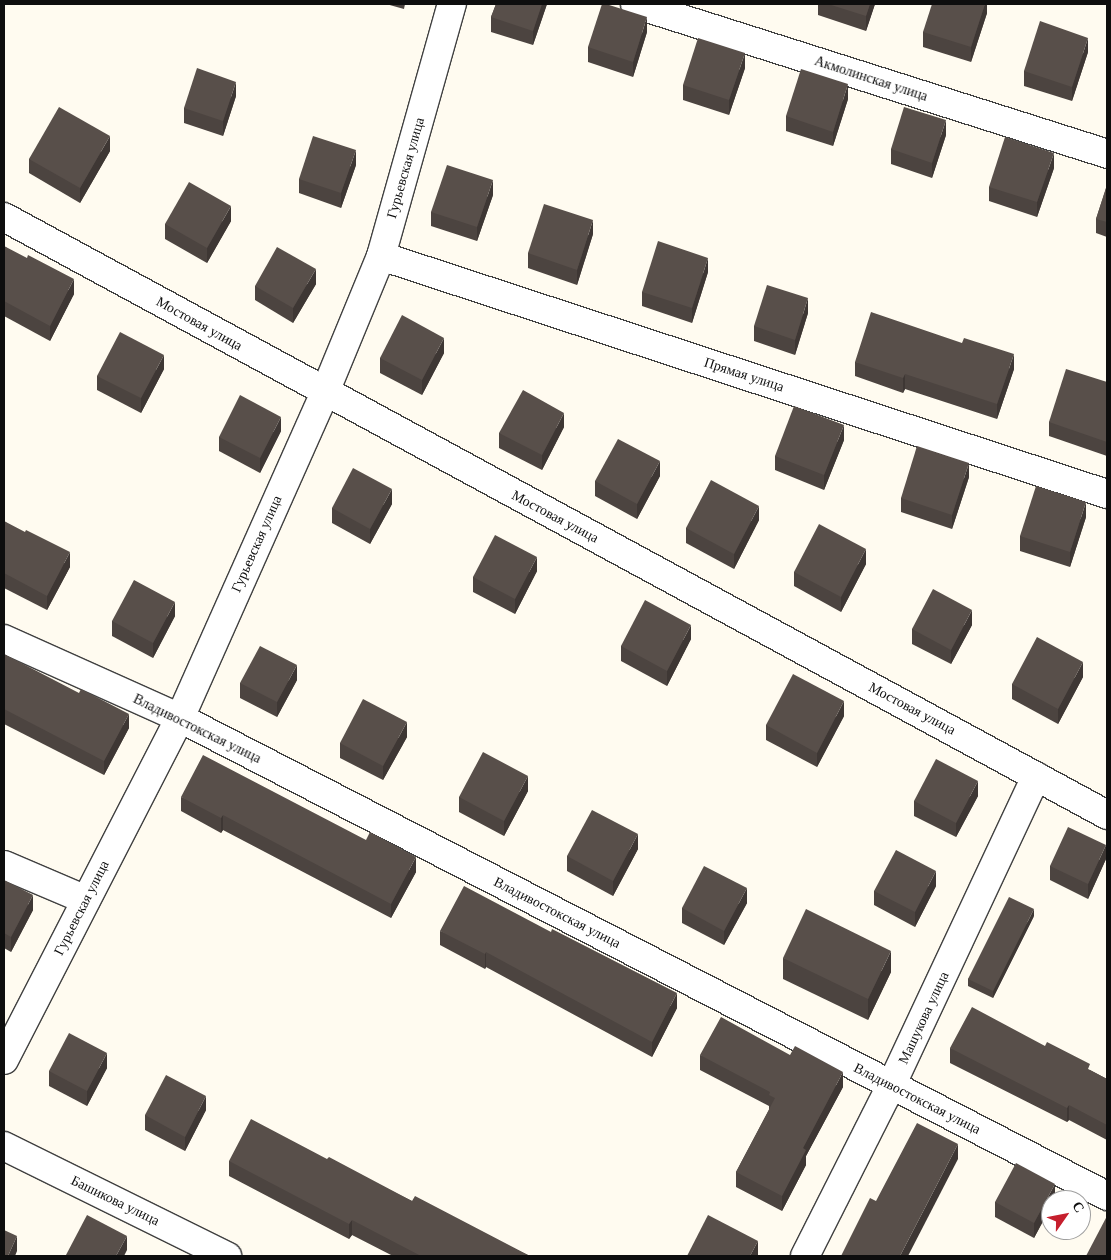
<!DOCTYPE html>
<html>
<head>
<meta charset="utf-8">
<style>
  body { margin:0 }
  #map { position:relative; width:1111px; height:1260px; overflow:hidden; background:#fffbf0; font-family:"Times New Roman",serif }
  div>[style] { position:absolute }
  .roads { filter:drop-shadow(1px 0 #414141) drop-shadow(-1px 0 #414141) drop-shadow(0 1px #414141) drop-shadow(0 -1px #414141) }
  .minor>* { height:28px; margin:-14px; padding:0 14px; transform-origin:14px; border-radius:14px; background:#fff }
  .tertiary>* { height:28px; margin:-14px; padding:0 14px; transform-origin:14px; border-radius:14px; background:#fff }
  .wall>* { inset:0; background:#4c4440 }
  .shaded-wall>* { inset:0; background:#3e3734 }
  .building>* { inset:0; background:#584f4a }
  span { translate:-50% -50%; white-space:nowrap; text-align:center; line-height:1.15; -webkit-text-stroke:5px #fff; paint-order:stroke }
  .street-label { font-size:14px; color:#0e0e0e }
  .frame { position:absolute; inset:0; border:5px solid #0e0e0e; pointer-events:none }
  .north { position:absolute; left:1041px; top:1190px; width:50px; height:50px; box-sizing:border-box; background:#fff; border:1px solid #9f9f9f; border-radius:50%; rotate:57deg; font-size:14px; font-weight:700; line-height:20px; text-align:center; color:#0e0e0e }
  .north::after { content:''; display:block; margin:auto; width:18px; height:22px; background:#c61f2d; clip-path:polygon(50% 0,100% 100%,50% 72%,0 100%) }
</style>
</head>
<body>
<div id="map">
  <div class="roads">
    <div class="minor">
      <div style="left:635px;top:4px;width:495px;rotate:17.6deg"></div>
      <div style="left:381px;top:256px;width:764px;rotate:18.15deg"></div>
      <div style="left:4px;top:639px;width:193px;rotate:24.2deg"></div>
      <div style="left:180px;top:718px;width:1043px;rotate:27.28deg"></div>
      <div style="left:4px;top:865px;width:89px;rotate:23.1deg"></div>
      <div style="left:4px;top:1060px;width:385px;rotate:-62.8deg"></div>
      <div style="left:180px;top:718px;width:357px;rotate:-66deg"></div>
      <div style="left:325px;top:392px;width:147px;rotate:-67.6deg"></div>
      <div style="left:381px;top:256px;width:262px;rotate:-74.3deg"></div>
      <div style="left:4px;top:1146px;width:249px;rotate:26.3deg"></div>
      <div style="left:805px;top:1256px;width:191px;rotate:-63.2deg"></div>
      <div style="left:891px;top:1086px;width:342px;rotate:-64.9deg"></div>
    </div>
    <div class="tertiary">
      <div style="left:4px;top:217px;width:1255px;rotate:28.46deg"></div>
    </div>
  </div>
  <div class="wall">
    <div style="clip-path:polygon(386px 4px,405px 4px,404px 9px)"></div>
    <div style="clip-path:polygon(496px 4px,547px 4px,533px 45px,491px 32px,491px 17px)"></div>
    <div style="clip-path:polygon(818px 4px,875px 4px,866px 31px,818px 15px)"></div>
    <div style="clip-path:polygon(987px 4px,987px 13px,971px 62px,923px 47px,923px 32px)"></div>
    <div style="clip-path:polygon(647px 32px,633px 77px,588px 62px,588px 47px)"></div>
    <div style="clip-path:polygon(1088px 52px,1072px 101px,1024px 86px,1024px 71px)"></div>
    <div style="clip-path:polygon(745px 68px,729px 115px,683px 100px,683px 85px)"></div>
    <div style="clip-path:polygon(236px 96px,223px 136px,184px 123px,184px 108px)"></div>
    <div style="clip-path:polygon(848px 99px,833px 146px,786px 131px,786px 116px)"></div>
    <div style="clip-path:polygon(946px 135px,932px 178px,891px 164px,891px 149px)"></div>
    <div style="clip-path:polygon(110px 151px,80px 203px,29px 173px,29px 159px)"></div>
    <div style="clip-path:polygon(356px 165px,341px 208px,299px 193px,299px 179px)"></div>
    <div style="clip-path:polygon(1054px 168px,1037px 217px,989px 201px,989px 187px)"></div>
    <div style="clip-path:polygon(1107px 185px,1107px 237px,1096px 233px,1096px 219px)"></div>
    <div style="clip-path:polygon(493px 195px,477px 241px,431px 226px,431px 212px)"></div>
    <div style="clip-path:polygon(231px 221px,207px 263px,165px 239px,165px 224px)"></div>
    <div style="clip-path:polygon(593px 234px,577px 285px,528px 268px,528px 253px)"></div>
    <div style="clip-path:polygon(4px 246px,74px 294px,50px 341px,4px 316px)"></div>
    <div style="clip-path:polygon(708px 272px,692px 323px,642px 306px,642px 292px)"></div>
    <div style="clip-path:polygon(316px 284px,293px 323px,255px 300px,255px 286px)"></div>
    <div style="clip-path:polygon(808px 313px,795px 355px,754px 341px,754px 326px)"></div>
    <div style="clip-path:polygon(444px 353px,422px 395px,380px 373px,380px 358px)"></div>
    <div style="clip-path:polygon(855px 362px,1014px 369px,997px 419px,905px 389px,903px 393px,855px 376px)"></div>
    <div style="clip-path:polygon(164px 369px,141px 413px,97px 390px,97px 376px)"></div>
    <div style="clip-path:polygon(1107px 382px,1107px 456px,1049px 436px,1049px 422px)"></div>
    <div style="clip-path:polygon(564px 427px,542px 470px,499px 448px,499px 433px)"></div>
    <div style="clip-path:polygon(281px 431px,260px 473px,219px 451px,219px 437px)"></div>
    <div style="clip-path:polygon(844px 440px,824px 490px,775px 470px,775px 456px)"></div>
    <div style="clip-path:polygon(660px 476px,637px 519px,595px 496px,595px 481px)"></div>
    <div style="clip-path:polygon(969px 477px,952px 529px,901px 512px,901px 498px)"></div>
    <div style="clip-path:polygon(392px 504px,370px 544px,332px 523px,332px 508px)"></div>
    <div style="clip-path:polygon(1086px 517px,1070px 567px,1020px 551px,1020px 536px)"></div>
    <div style="clip-path:polygon(759px 520px,734px 569px,686px 543px,686px 528px)"></div>
    <div style="clip-path:polygon(4px 521px,70px 567px,47px 610px,4px 588px)"></div>
    <div style="clip-path:polygon(866px 564px,841px 612px,794px 586px,794px 572px)"></div>
    <div style="clip-path:polygon(537px 571px,515px 614px,473px 592px,473px 577px)"></div>
    <div style="clip-path:polygon(175px 616px,153px 658px,112px 636px,112px 621px)"></div>
    <div style="clip-path:polygon(972px 625px,951px 664px,912px 644px,912px 629px)"></div>
    <div style="clip-path:polygon(691px 639px,667px 686px,621px 661px,621px 646px)"></div>
    <div style="clip-path:polygon(4px 654px,129px 728px,104px 775px,4px 724px)"></div>
    <div style="clip-path:polygon(1083px 677px,1058px 724px,1012px 699px,1012px 684px)"></div>
    <div style="clip-path:polygon(297px 680px,277px 717px,240px 698px,240px 683px)"></div>
    <div style="clip-path:polygon(844px 716px,817px 767px,766px 740px,766px 725px)"></div>
    <div style="clip-path:polygon(407px 737px,383px 780px,340px 758px,340px 743px)"></div>
    <div style="clip-path:polygon(528px 791px,504px 836px,459px 812px,459px 797px)"></div>
    <div style="clip-path:polygon(978px 796px,956px 837px,914px 816px,914px 801px)"></div>
    <div style="clip-path:polygon(181px 797px,416px 872px,391px 918px,223px 830px,221px 833px,181px 811px)"></div>
    <div style="clip-path:polygon(638px 849px,613px 896px,567px 871px,567px 856px)"></div>
    <div style="clip-path:polygon(1106px 859px,1088px 899px,1050px 880px,1050px 866px)"></div>
    <div style="clip-path:polygon(4px 880px,33px 910px,11px 952px,4px 948px)"></div>
    <div style="clip-path:polygon(936px 886px,915px 927px,874px 905px,874px 891px)"></div>
    <div style="clip-path:polygon(747px 903px,724px 945px,682px 923px,682px 908px)"></div>
    <div style="clip-path:polygon(1034px 916px,993px 998px,968px 986px,968px 979px)"></div>
    <div style="clip-path:polygon(440px 931px,677px 1008px,652px 1057px,486px 967px,485px 969px,440px 945px)"></div>
    <div style="clip-path:polygon(783px 958px,891px 972px,868px 1020px,783px 979px)"></div>
    <div style="clip-path:polygon(950px 1048px,1090px 1070px,1107px 1079px,1107px 1140px,1069px 1120px,1067px 1122px,950px 1063px)"></div>
    <div style="clip-path:polygon(700px 1055px,843px 1087px,806px 1156px,806px 1165px,782px 1211px,736px 1187px,736px 1172px,769px 1110px,769px 1106px,700px 1070px)"></div>
    <div style="clip-path:polygon(107px 1068px,87px 1106px,49px 1086px,49px 1071px)"></div>
    <div style="clip-path:polygon(206px 1110px,185px 1151px,145px 1130px,145px 1115px)"></div>
    <div style="clip-path:polygon(327px 1159px,412px 1201px,530px 1256px,393px 1256px,352px 1235px,349px 1239px,229px 1176px,229px 1161px)"></div>
    <div style="clip-path:polygon(1055px 1199px,1034px 1238px,995px 1217px,995px 1202px)"></div>
  </div>
  <div class="shaded-wall">
    <div style="clip-path:polygon(542px 4px,547px 4px,533px 45px,533px 31px)"></div>
    <div style="clip-path:polygon(870px 4px,875px 4px,866px 31px,866px 16px)"></div>
    <div style="clip-path:polygon(985px 4px,987px 4px,987px 13px,971px 62px,971px 47px)"></div>
    <div style="clip-path:polygon(647px 17px,647px 32px,633px 77px,633px 62px)"></div>
    <div style="clip-path:polygon(1088px 38px,1088px 52px,1072px 101px,1072px 87px)"></div>
    <div style="clip-path:polygon(745px 53px,745px 68px,729px 115px,729px 100px)"></div>
    <div style="clip-path:polygon(236px 82px,236px 96px,223px 136px,223px 121px)"></div>
    <div style="clip-path:polygon(848px 84px,848px 99px,833px 146px,833px 132px)"></div>
    <div style="clip-path:polygon(946px 120px,946px 135px,932px 178px,932px 163px)"></div>
    <div style="clip-path:polygon(110px 136px,110px 151px,80px 203px,80px 188px)"></div>
    <div style="clip-path:polygon(356px 150px,356px 165px,341px 208px,341px 193px)"></div>
    <div style="clip-path:polygon(1054px 153px,1054px 168px,1037px 217px,1037px 202px)"></div>
    <div style="clip-path:polygon(493px 180px,493px 195px,477px 241px,477px 227px)"></div>
    <div style="clip-path:polygon(231px 206px,231px 221px,207px 263px,207px 248px)"></div>
    <div style="clip-path:polygon(593px 220px,593px 234px,577px 285px,577px 270px)"></div>
    <div style="clip-path:polygon(708px 258px,708px 272px,692px 323px,692px 308px)"></div>
    <div style="clip-path:polygon(316px 269px,316px 284px,293px 323px,293px 308px)"></div>
    <div style="clip-path:polygon(74px 279px,74px 294px,50px 341px,50px 326px)"></div>
    <div style="clip-path:polygon(808px 298px,808px 313px,795px 355px,795px 340px)"></div>
    <div style="clip-path:polygon(444px 338px,444px 353px,422px 395px,422px 380px)"></div>
    <div style="clip-path:polygon(1014px 354px,1014px 369px,997px 419px,997px 404px)"></div>
    <div style="clip-path:polygon(164px 355px,164px 369px,141px 413px,141px 398px)"></div>
    <div style="clip-path:polygon(905px 374px,905px 389px,903px 393px,903px 378px)"></div>
    <div style="clip-path:polygon(564px 413px,564px 427px,542px 470px,542px 455px)"></div>
    <div style="clip-path:polygon(281px 417px,281px 431px,260px 473px,260px 458px)"></div>
    <div style="clip-path:polygon(844px 425px,844px 440px,824px 490px,824px 475px)"></div>
    <div style="clip-path:polygon(660px 461px,660px 476px,637px 519px,637px 504px)"></div>
    <div style="clip-path:polygon(969px 463px,969px 477px,952px 529px,952px 515px)"></div>
    <div style="clip-path:polygon(392px 489px,392px 504px,370px 544px,370px 529px)"></div>
    <div style="clip-path:polygon(1086px 502px,1086px 517px,1070px 567px,1070px 552px)"></div>
    <div style="clip-path:polygon(759px 506px,759px 520px,734px 569px,734px 554px)"></div>
    <div style="clip-path:polygon(866px 549px,866px 564px,841px 612px,841px 597px)"></div>
    <div style="clip-path:polygon(70px 552px,70px 567px,47px 610px,47px 596px)"></div>
    <div style="clip-path:polygon(537px 557px,537px 571px,515px 614px,515px 599px)"></div>
    <div style="clip-path:polygon(175px 602px,175px 616px,153px 658px,153px 643px)"></div>
    <div style="clip-path:polygon(972px 610px,972px 625px,951px 664px,951px 650px)"></div>
    <div style="clip-path:polygon(691px 625px,691px 639px,667px 686px,667px 671px)"></div>
    <div style="clip-path:polygon(1083px 662px,1083px 677px,1058px 724px,1058px 709px)"></div>
    <div style="clip-path:polygon(297px 665px,297px 680px,277px 717px,277px 702px)"></div>
    <div style="clip-path:polygon(844px 701px,844px 716px,817px 767px,817px 753px)"></div>
    <div style="clip-path:polygon(129px 714px,129px 728px,104px 775px,104px 761px)"></div>
    <div style="clip-path:polygon(407px 722px,407px 737px,383px 780px,383px 766px)"></div>
    <div style="clip-path:polygon(528px 776px,528px 791px,504px 836px,504px 821px)"></div>
    <div style="clip-path:polygon(978px 781px,978px 796px,956px 837px,956px 823px)"></div>
    <div style="clip-path:polygon(223px 815px,223px 830px,221px 833px,221px 818px)"></div>
    <div style="clip-path:polygon(638px 834px,638px 849px,613px 896px,613px 881px)"></div>
    <div style="clip-path:polygon(1106px 845px,1106px 859px,1088px 899px,1088px 884px)"></div>
    <div style="clip-path:polygon(416px 857px,416px 872px,391px 918px,391px 904px)"></div>
    <div style="clip-path:polygon(936px 871px,936px 886px,915px 927px,915px 912px)"></div>
    <div style="clip-path:polygon(747px 888px,747px 903px,724px 945px,724px 931px)"></div>
    <div style="clip-path:polygon(33px 895px,33px 910px,11px 952px,11px 937px)"></div>
    <div style="clip-path:polygon(1034px 909px,1034px 916px,993px 998px,993px 991px)"></div>
    <div style="clip-path:polygon(891px 951px,891px 972px,868px 1020px,868px 999px)"></div>
    <div style="clip-path:polygon(486px 952px,486px 967px,485px 969px,485px 954px)"></div>
    <div style="clip-path:polygon(677px 993px,677px 1008px,652px 1057px,652px 1042px)"></div>
    <div style="clip-path:polygon(107px 1053px,107px 1068px,87px 1106px,87px 1091px)"></div>
    <div style="clip-path:polygon(843px 1072px,843px 1087px,806px 1156px,806px 1165px,782px 1211px,782px 1196px,803px 1148px)"></div>
    <div style="clip-path:polygon(206px 1096px,206px 1110px,185px 1151px,185px 1137px)"></div>
    <div style="clip-path:polygon(1069px 1105px,1069px 1120px,1067px 1122px,1067px 1108px)"></div>
    <div style="clip-path:polygon(958px 1144px,958px 1159px,908px 1256px,900px 1256px)"></div>
    <div style="clip-path:polygon(1055px 1184px,1055px 1199px,1054px 1200px,1051px 1200px,1051px 1206px,1034px 1238px,1034px 1223px)"></div>
    <div style="clip-path:polygon(352px 1220px,352px 1235px,349px 1239px,349px 1224px)"></div>
    <div style="clip-path:polygon(17px 1236px,17px 1251px,15px 1256px,8px 1256px)"></div>
    <div style="clip-path:polygon(127px 1236px,127px 1250px,124px 1256px,116px 1256px)"></div>
    <div style="clip-path:polygon(758px 1241px,758px 1256px,750px 1256px)"></div>
  </div>
  <div class="building">
    <div style="clip-path:polygon(496px 4px,542px 4px,533px 31px,491px 17px)"></div>
    <div style="clip-path:polygon(602px 4px,606px 4px,647px 17px,633px 62px,588px 47px)"></div>
    <div style="clip-path:polygon(828px 4px,870px 4px,866px 16px)"></div>
    <div style="clip-path:polygon(932px 4px,985px 4px,971px 47px,923px 32px)"></div>
    <div style="clip-path:polygon(1040px 21px,1088px 38px,1072px 87px,1024px 71px)"></div>
    <div style="clip-path:polygon(698px 38px,745px 53px,729px 100px,683px 85px)"></div>
    <div style="clip-path:polygon(197px 68px,236px 82px,223px 121px,184px 108px)"></div>
    <div style="clip-path:polygon(801px 69px,848px 84px,833px 132px,786px 116px)"></div>
    <div style="clip-path:polygon(59px 107px,110px 136px,80px 188px,29px 159px)"></div>
    <div style="clip-path:polygon(904px 107px,946px 120px,932px 163px,891px 149px)"></div>
    <div style="clip-path:polygon(313px 136px,356px 150px,341px 193px,299px 179px)"></div>
    <div style="clip-path:polygon(1005px 137px,1054px 153px,1037px 202px,989px 187px)"></div>
    <div style="clip-path:polygon(447px 165px,493px 180px,477px 227px,431px 212px)"></div>
    <div style="clip-path:polygon(189px 182px,231px 206px,207px 248px,165px 224px)"></div>
    <div style="clip-path:polygon(1107px 185px,1107px 222px,1096px 219px)"></div>
    <div style="clip-path:polygon(544px 204px,593px 220px,577px 270px,528px 253px)"></div>
    <div style="clip-path:polygon(658px 241px,708px 258px,692px 308px,642px 292px)"></div>
    <div style="clip-path:polygon(4px 246px,27px 258px,28px 255px,74px 279px,50px 326px,4px 301px)"></div>
    <div style="clip-path:polygon(277px 247px,316px 269px,293px 308px,255px 286px)"></div>
    <div style="clip-path:polygon(767px 285px,808px 298px,795px 340px,754px 326px)"></div>
    <div style="clip-path:polygon(871px 312px,962px 343px,964px 338px,1014px 354px,997px 404px,905px 374px,903px 378px,855px 362px)"></div>
    <div style="clip-path:polygon(402px 315px,444px 338px,422px 380px,380px 358px)"></div>
    <div style="clip-path:polygon(120px 332px,164px 355px,141px 398px,97px 376px)"></div>
    <div style="clip-path:polygon(1066px 369px,1107px 382px,1107px 442px,1049px 422px)"></div>
    <div style="clip-path:polygon(523px 390px,564px 413px,542px 455px,499px 433px)"></div>
    <div style="clip-path:polygon(240px 395px,281px 417px,260px 458px,219px 437px)"></div>
    <div style="clip-path:polygon(794px 406px,844px 425px,824px 475px,775px 456px)"></div>
    <div style="clip-path:polygon(618px 439px,660px 461px,637px 504px,595px 481px)"></div>
    <div style="clip-path:polygon(917px 446px,969px 463px,952px 515px,901px 498px)"></div>
    <div style="clip-path:polygon(353px 468px,392px 489px,370px 529px,332px 508px)"></div>
    <div style="clip-path:polygon(711px 480px,759px 506px,734px 554px,686px 528px)"></div>
    <div style="clip-path:polygon(1036px 486px,1086px 502px,1070px 552px,1020px 536px)"></div>
    <div style="clip-path:polygon(4px 521px,25px 532px,26px 530px,70px 552px,47px 596px,4px 573px)"></div>
    <div style="clip-path:polygon(819px 524px,866px 549px,841px 597px,794px 572px)"></div>
    <div style="clip-path:polygon(495px 535px,537px 557px,515px 599px,473px 577px)"></div>
    <div style="clip-path:polygon(134px 580px,175px 602px,153px 643px,112px 621px)"></div>
    <div style="clip-path:polygon(933px 589px,972px 610px,951px 650px,912px 629px)"></div>
    <div style="clip-path:polygon(645px 600px,691px 625px,667px 671px,621px 646px)"></div>
    <div style="clip-path:polygon(1037px 637px,1083px 662px,1058px 709px,1012px 684px)"></div>
    <div style="clip-path:polygon(260px 646px,297px 665px,277px 702px,240px 683px)"></div>
    <div style="clip-path:polygon(4px 654px,79px 693px,81px 689px,129px 714px,104px 761px,4px 709px)"></div>
    <div style="clip-path:polygon(793px 674px,844px 701px,817px 753px,766px 725px)"></div>
    <div style="clip-path:polygon(363px 699px,407px 722px,383px 766px,340px 743px)"></div>
    <div style="clip-path:polygon(483px 752px,528px 776px,504px 821px,459px 797px)"></div>
    <div style="clip-path:polygon(203px 755px,366px 840px,370px 832px,416px 857px,391px 904px,223px 815px,221px 818px,181px 797px)"></div>
    <div style="clip-path:polygon(936px 759px,978px 781px,956px 823px,914px 801px)"></div>
    <div style="clip-path:polygon(592px 810px,638px 834px,613px 881px,567px 856px)"></div>
    <div style="clip-path:polygon(1068px 827px,1106px 845px,1088px 884px,1050px 866px)"></div>
    <div style="clip-path:polygon(896px 850px,936px 871px,915px 912px,874px 891px)"></div>
    <div style="clip-path:polygon(704px 866px,747px 888px,724px 931px,682px 908px)"></div>
    <div style="clip-path:polygon(4px 880px,33px 895px,11px 937px,4px 933px)"></div>
    <div style="clip-path:polygon(464px 886px,551px 932px,552px 929px,677px 993px,652px 1042px,486px 952px,485px 954px,440px 931px)"></div>
    <div style="clip-path:polygon(1009px 897px,1034px 909px,993px 991px,968px 979px)"></div>
    <div style="clip-path:polygon(806px 909px,891px 951px,868px 999px,783px 958px)"></div>
    <div style="clip-path:polygon(972px 1007px,1045px 1046px,1047px 1042px,1090px 1064px,1088px 1069px,1107px 1079px,1107px 1125px,1069px 1105px,1067px 1108px,950px 1048px)"></div>
    <div style="clip-path:polygon(721px 1017px,790px 1055px,795px 1046px,843px 1072px,803px 1148px,806px 1150px,782px 1196px,736px 1172px,775px 1098px,769px 1095px,770px 1092px,700px 1055px)"></div>
    <div style="clip-path:polygon(69px 1033px,107px 1053px,87px 1091px,49px 1071px)"></div>
    <div style="clip-path:polygon(166px 1075px,206px 1096px,185px 1137px,145px 1115px)"></div>
    <div style="clip-path:polygon(251px 1119px,327px 1159px,329px 1157px,412px 1201px,415px 1196px,530px 1256px,421px 1256px,352px 1220px,349px 1224px,229px 1161px)"></div>
    <div style="clip-path:polygon(917px 1123px,958px 1144px,900px 1256px,841px 1256px,870px 1198px,876px 1201px)"></div>
    <div style="clip-path:polygon(1016px 1163px,1055px 1184px,1034px 1223px,995px 1202px)"></div>
    <div style="clip-path:polygon(87px 1215px,127px 1236px,116px 1256px,69px 1256px,66px 1255px)"></div>
    <div style="clip-path:polygon(708px 1215px,758px 1241px,750px 1256px,687px 1256px)"></div>
    <div style="clip-path:polygon(1107px 1216px,1107px 1256px,1086px 1256px)"></div>
    <div style="clip-path:polygon(4px 1230px,17px 1236px,8px 1256px,4px 1256px)"></div>
  </div>
  <div class="street-label">
    <span style="left:871px;top:79px;rotate:18deg">Акмолинская улица</span>
    <span style="left:406px;top:168px;rotate:-74deg">Гурьевская улица</span>
    <span style="left:199px;top:324px;rotate:29deg">Мостовая улица</span>
    <span style="left:744px;top:375px;rotate:18deg">Прямая улица</span>
    <span style="left:555px;top:517px;rotate:28deg">Мостовая улица</span>
    <span style="left:257px;top:544px;rotate:-66deg">Гурьевская улица</span>
    <span style="left:912px;top:709px;rotate:28deg">Мостовая улица</span>
    <span style="left:197px;top:729px;rotate:26deg">Владивостокская улица</span>
    <span style="left:82px;top:908px;rotate:-63deg">Гурьевская улица</span>
    <span style="left:557px;top:913px;rotate:27deg">Владивостокская улица</span>
    <span style="left:924px;top:1018px;rotate:-65deg">Машукова улица</span>
    <span style="left:917px;top:1099px;rotate:27deg">Владивостокская улица</span>
    <span style="left:115px;top:1201px;rotate:26deg">Башикова улица</span>
  </div>
  <div class="frame"></div>
  <div class="north">С</div>
</div>
</body>
</html>
